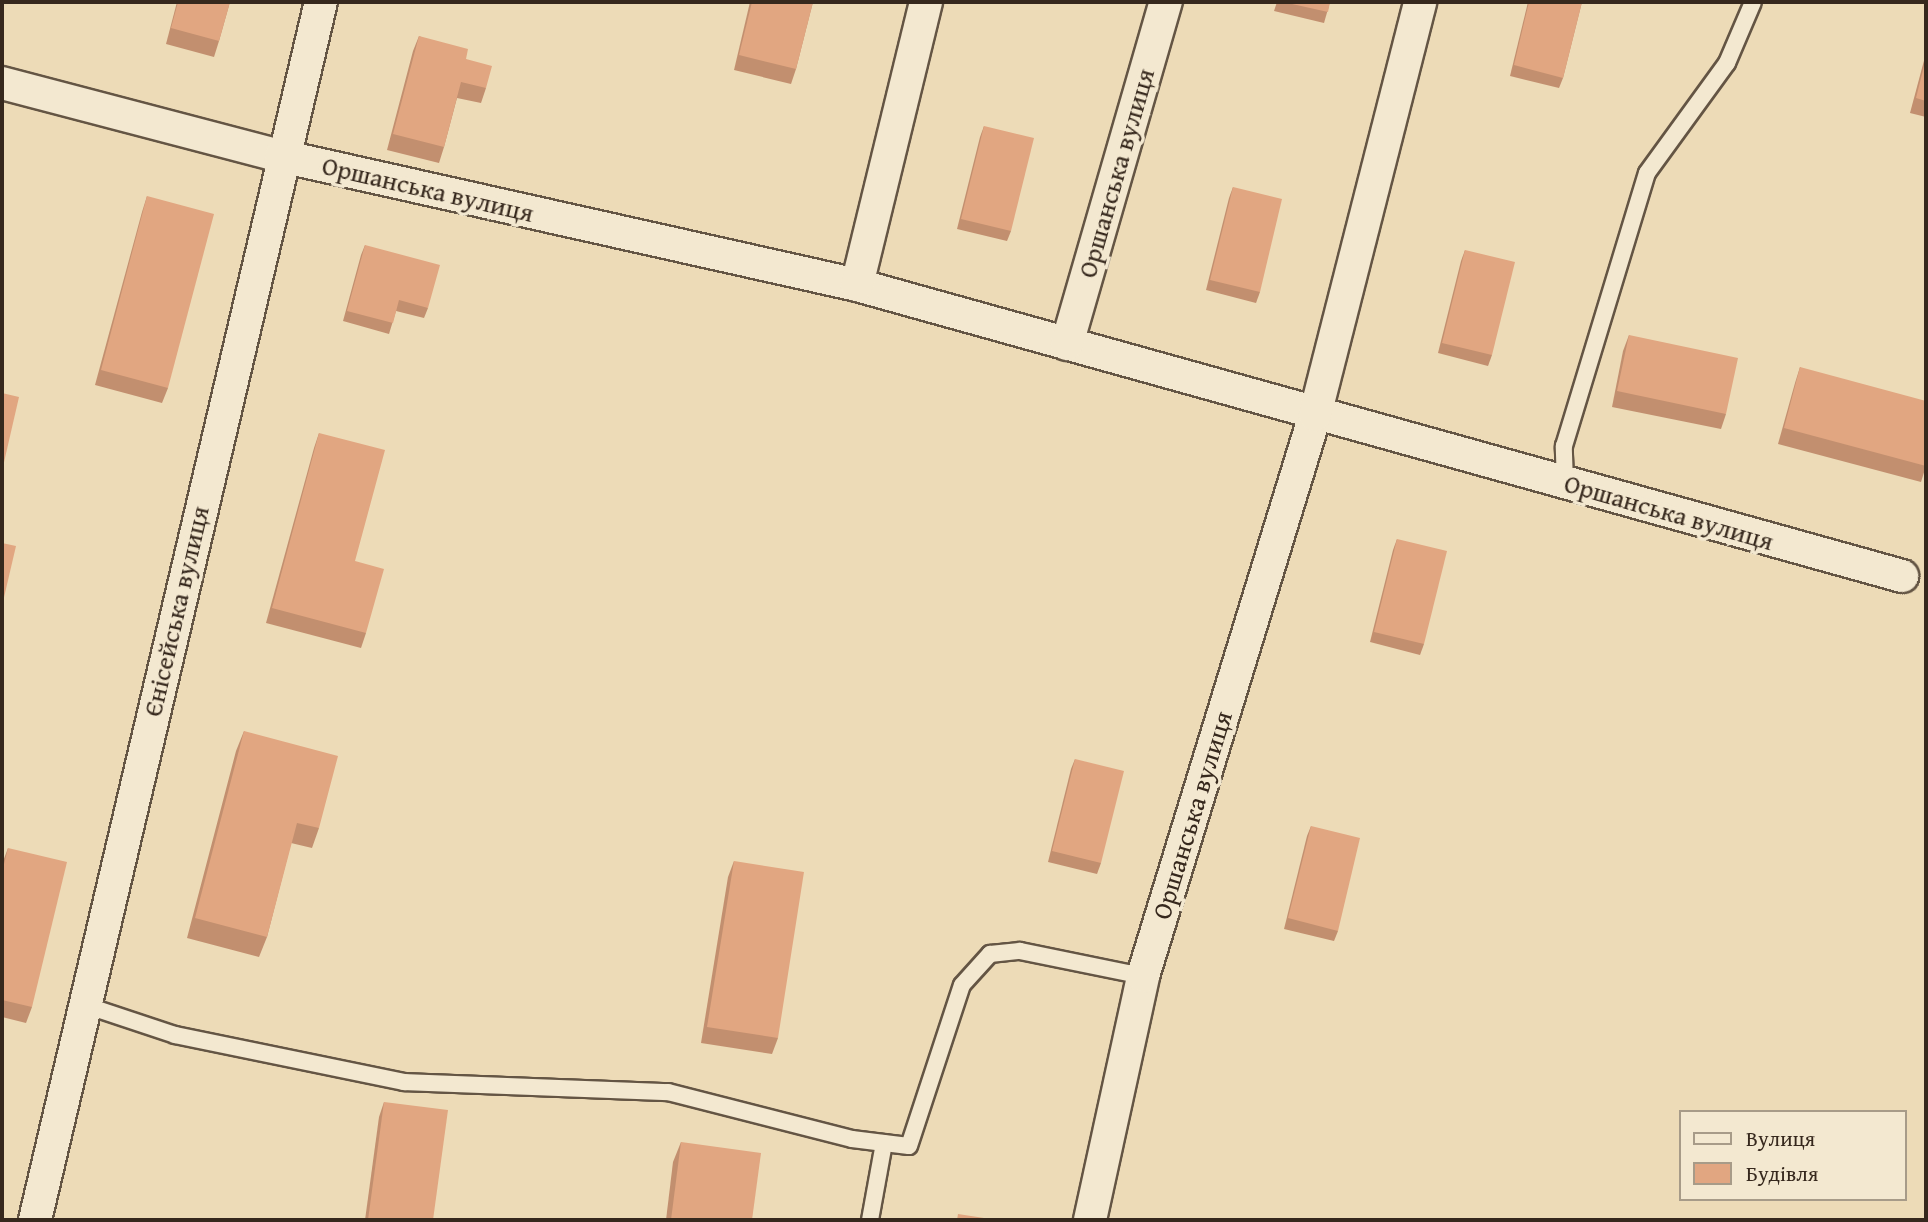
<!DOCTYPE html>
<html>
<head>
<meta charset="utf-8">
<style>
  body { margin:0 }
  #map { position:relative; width:1928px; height:1222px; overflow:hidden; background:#eddbb7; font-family:"Gentium Book Plus",serif }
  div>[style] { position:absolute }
  .roads { filter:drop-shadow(2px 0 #645544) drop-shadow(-2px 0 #645544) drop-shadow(0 2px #645544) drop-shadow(0 -2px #645544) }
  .lane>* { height:16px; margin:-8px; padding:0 8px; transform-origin:8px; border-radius:8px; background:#f3e8d0 }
  .street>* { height:32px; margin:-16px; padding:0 16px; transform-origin:16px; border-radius:16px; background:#f3e8d0 }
  .wall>* { inset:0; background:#c28f6f }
  .building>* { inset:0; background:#e1a681 }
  span { translate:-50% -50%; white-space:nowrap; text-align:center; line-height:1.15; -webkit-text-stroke:7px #f3e8d0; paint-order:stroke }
  .street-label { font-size:26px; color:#36281d }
  .frame { position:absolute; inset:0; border:4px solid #36281d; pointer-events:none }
  .legend { position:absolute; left:1679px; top:1110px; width:228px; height:91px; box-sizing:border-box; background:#f3e8d0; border:2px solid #a79b88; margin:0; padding:9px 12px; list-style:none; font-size:21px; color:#36281d }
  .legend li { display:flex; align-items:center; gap:14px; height:35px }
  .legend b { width:35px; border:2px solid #a79b88 }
</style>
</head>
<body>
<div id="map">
  <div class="roads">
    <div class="lane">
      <div style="left:1565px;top:483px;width:37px;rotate:-92deg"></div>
      <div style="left:1564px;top:446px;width:285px;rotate:-73.1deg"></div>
      <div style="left:1647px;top:173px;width:136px;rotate:-54deg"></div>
      <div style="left:1727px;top:63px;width:66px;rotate:-66.9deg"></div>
      <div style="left:85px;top:1005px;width:95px;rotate:18.4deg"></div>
      <div style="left:175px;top:1035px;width:234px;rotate:11.6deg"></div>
      <div style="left:404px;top:1082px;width:264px;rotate:2.2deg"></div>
      <div style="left:668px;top:1092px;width:190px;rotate:14.3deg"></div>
      <div style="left:852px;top:1139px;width:57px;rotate:7deg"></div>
      <div style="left:909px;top:1146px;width:169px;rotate:-71.8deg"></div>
      <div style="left:962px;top:985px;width:42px;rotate:-47.9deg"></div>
      <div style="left:990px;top:954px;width:30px;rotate:-6deg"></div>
      <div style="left:1020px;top:951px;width:126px;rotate:11.5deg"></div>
      <div style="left:870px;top:1220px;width:78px;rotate:-79.7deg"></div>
    </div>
    <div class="street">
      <div style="left:2px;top:83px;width:288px;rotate:14.7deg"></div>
      <div style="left:281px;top:156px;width:590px;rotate:12.62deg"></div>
      <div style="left:857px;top:285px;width:1085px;rotate:15.56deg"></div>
      <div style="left:857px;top:285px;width:291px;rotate:-76.3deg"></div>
      <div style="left:1067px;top:344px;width:356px;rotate:-73.9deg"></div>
      <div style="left:35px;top:1220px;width:1251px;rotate:-76.79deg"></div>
      <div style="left:1090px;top:1220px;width:250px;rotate:-77.7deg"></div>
      <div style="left:1143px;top:976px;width:587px;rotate:-72.95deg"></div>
      <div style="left:1315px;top:415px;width:426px;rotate:-75.7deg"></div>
    </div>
  </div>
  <div class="wall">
    <div style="clip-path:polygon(177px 2px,230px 2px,219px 41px,214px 57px,166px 44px)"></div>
    <div style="clip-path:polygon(750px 2px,813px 2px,796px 69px,791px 84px,734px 70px)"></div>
    <div style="clip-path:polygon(1277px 2px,1330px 2px,1324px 23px,1274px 11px)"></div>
    <div style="clip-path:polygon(1528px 2px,1582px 2px,1563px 78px,1559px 88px,1510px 76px)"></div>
    <div style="clip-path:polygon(419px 36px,466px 59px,486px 88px,481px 103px,457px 98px,444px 147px,439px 163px,387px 150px,413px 51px)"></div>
    <div style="clip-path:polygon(1926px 53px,1926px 117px,1910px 113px)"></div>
    <div style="clip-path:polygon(984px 126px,1011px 231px,1007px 241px,957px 229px,980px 137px)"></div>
    <div style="clip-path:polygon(1233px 187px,1260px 292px,1256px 303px,1206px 290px,1229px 198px)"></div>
    <div style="clip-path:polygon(147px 196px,168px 388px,162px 403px,95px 385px,142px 212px)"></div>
    <div style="clip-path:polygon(365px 245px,428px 308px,424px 318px,396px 311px,389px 334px,343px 321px,361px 255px)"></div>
    <div style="clip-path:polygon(1465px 250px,1492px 355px,1488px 366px,1438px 353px,1461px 261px)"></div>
    <div style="clip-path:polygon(1629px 335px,1726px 414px,1721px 429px,1612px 407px,1623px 351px)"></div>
    <div style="clip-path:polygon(1800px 367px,1926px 466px,1921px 482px,1778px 444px,1795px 383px)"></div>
    <div style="clip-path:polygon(319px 433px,355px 561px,366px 633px,361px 648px,266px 623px,314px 448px)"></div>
    <div style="clip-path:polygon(1397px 539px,1424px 644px,1420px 655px,1370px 642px,1393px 550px)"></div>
    <div style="clip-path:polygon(244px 731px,319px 828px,312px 848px,291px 843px,267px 937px,259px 957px,187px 938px,236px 751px)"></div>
    <div style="clip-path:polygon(1075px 759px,1101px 863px,1097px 874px,1048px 862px,1071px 769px)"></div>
    <div style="clip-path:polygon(1311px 826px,1338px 931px,1334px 941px,1284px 929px,1307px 836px)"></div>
    <div style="clip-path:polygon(8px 848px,32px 1007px,26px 1023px,2px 1017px,2px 864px)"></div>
    <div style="clip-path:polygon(734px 861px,778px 1038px,772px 1054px,701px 1043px,728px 877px)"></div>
    <div style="clip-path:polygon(384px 1102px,433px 1220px,365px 1220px,379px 1117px)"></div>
    <div style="clip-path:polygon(681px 1142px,752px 1220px,666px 1220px,673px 1162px)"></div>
  </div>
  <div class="building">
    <div style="clip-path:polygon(178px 2px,230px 2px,219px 41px,171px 28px)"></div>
    <div style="clip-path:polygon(752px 2px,813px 2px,796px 69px,739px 55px)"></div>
    <div style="clip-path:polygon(1283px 2px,1330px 2px,1328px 12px)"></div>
    <div style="clip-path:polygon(1529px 2px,1582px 2px,1563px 78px,1514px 65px)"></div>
    <div style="clip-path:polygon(419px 36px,468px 49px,466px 59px,492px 66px,486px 88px,461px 82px,444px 147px,393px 134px)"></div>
    <div style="clip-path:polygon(1926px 58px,1926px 101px,1916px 98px)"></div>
    <div style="clip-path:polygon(984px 126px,1034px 138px,1011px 231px,961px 219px)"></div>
    <div style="clip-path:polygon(1233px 187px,1282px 199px,1260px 292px,1210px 280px)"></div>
    <div style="clip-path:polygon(147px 196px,214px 214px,168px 388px,101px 370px)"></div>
    <div style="clip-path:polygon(365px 245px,440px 265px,428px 308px,399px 300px,393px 323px,347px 311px)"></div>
    <div style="clip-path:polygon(1465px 250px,1515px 262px,1492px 355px,1442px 343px)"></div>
    <div style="clip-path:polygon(1629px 335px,1738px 358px,1726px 414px,1617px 391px)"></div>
    <div style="clip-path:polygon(1800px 367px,1926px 401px,1926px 466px,1784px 428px)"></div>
    <div style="clip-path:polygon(2px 393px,19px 397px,2px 471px)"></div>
    <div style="clip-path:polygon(319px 433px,385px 450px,355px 561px,384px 569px,366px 633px,272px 608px)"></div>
    <div style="clip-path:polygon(1397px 539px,1447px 551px,1424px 644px,1374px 632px)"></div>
    <div style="clip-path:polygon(2px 543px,16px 546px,2px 606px)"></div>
    <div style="clip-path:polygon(244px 731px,338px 756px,319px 828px,297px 823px,267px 937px,195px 918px)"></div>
    <div style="clip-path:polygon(1075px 759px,1124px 771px,1101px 863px,1052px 851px)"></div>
    <div style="clip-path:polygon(1311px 826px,1360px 838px,1338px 931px,1288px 918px)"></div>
    <div style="clip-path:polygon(8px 848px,67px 862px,32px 1007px,2px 1000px,2px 872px)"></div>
    <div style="clip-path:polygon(734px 861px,804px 872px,778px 1038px,707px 1027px)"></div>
    <div style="clip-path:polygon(384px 1102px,448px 1110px,433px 1220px,368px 1220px)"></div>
    <div style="clip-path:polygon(681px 1142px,761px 1153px,752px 1220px,671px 1220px)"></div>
    <div style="clip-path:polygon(958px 1214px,997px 1220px,957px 1220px)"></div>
  </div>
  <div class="street-label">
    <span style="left:1116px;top:173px;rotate:-74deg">Оршанська вулиця</span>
    <span style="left:428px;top:189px;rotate:13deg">Оршанська вулиця</span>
    <span style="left:1669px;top:512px;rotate:16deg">Оршанська вулиця</span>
    <span style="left:176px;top:611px;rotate:-77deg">Єнісейська вулиця</span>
    <span style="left:1192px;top:815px;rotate:-73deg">Оршанська вулиця</span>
  </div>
  <div class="frame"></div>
  <ul class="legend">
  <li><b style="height:9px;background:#f3e8d0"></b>Вулиця</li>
  <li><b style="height:19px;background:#e1a681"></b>Будівля</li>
  </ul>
</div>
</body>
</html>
